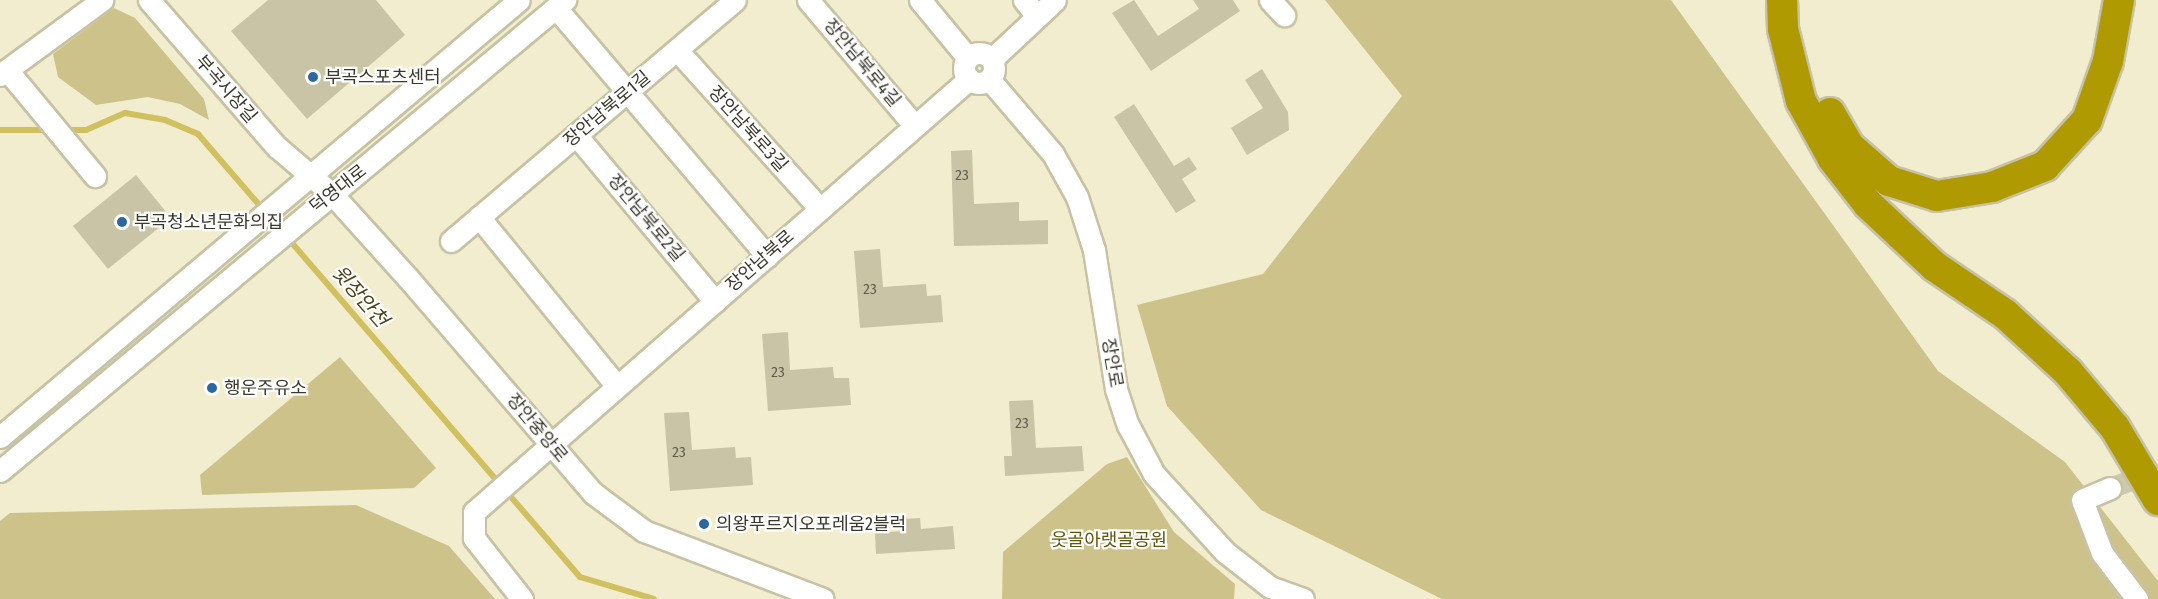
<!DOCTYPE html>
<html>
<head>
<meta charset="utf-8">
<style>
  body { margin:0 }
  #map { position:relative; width:2158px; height:599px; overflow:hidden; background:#f2edce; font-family:"Fira Sans Condensed","Noto Sans KR",sans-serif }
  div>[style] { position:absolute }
  .green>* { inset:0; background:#cdc38a }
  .stream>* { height:6px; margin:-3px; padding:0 3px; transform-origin:3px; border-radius:3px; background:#d0c060 }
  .building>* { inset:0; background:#c9c4a6 }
  .minor-tunnel>* { height:21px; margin-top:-10.5px; transform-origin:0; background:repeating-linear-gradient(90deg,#cdc9ae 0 21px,transparent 0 31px) }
  .roads { filter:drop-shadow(2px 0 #c7c2a4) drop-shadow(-2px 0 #c7c2a4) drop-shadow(0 2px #c7c2a4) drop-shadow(0 -2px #c7c2a4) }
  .minor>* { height:21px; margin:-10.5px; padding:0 10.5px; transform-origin:10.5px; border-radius:10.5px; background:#fff }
  .minor>.ring { margin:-10.5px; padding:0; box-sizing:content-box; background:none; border:21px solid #fff; border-radius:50% }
  .highway>* { height:30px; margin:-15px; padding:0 15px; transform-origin:15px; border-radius:15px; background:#af9a02 }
  .dots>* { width:16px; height:16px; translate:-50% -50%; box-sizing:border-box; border:3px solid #fff; border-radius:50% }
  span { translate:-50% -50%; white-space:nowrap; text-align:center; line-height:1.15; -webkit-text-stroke:4.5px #fff; paint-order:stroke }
  .number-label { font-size:15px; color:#5e5c4b }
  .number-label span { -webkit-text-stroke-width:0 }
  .street-label { font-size:18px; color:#3b392d }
  .poi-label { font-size:18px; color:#3b392d }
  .left { translate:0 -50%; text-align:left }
  .park-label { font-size:18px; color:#61550a }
  .water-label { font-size:20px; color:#4b441c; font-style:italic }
</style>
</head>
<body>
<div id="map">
  <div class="green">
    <div style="clip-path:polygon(1325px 0,1671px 0,1938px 371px,2065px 462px,2158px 581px,2158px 599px,1442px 599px,1261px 510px,1167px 406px,1137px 305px,1263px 274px,1402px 96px)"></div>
    <div style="clip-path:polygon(114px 8px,135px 18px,204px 99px,209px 120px,180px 104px,148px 97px,96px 105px,58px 77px,53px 54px)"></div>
    <div style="clip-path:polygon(340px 357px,436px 468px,414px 488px,202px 495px,200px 475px)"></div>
    <div style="clip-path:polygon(1127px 457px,1174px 532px,1235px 584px,1234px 599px,1002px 599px,1003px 552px,1107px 464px)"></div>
    <div style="clip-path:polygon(356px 505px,449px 546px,495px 599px,0 599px,0 521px,10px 513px)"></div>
  </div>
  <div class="stream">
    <div style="left:0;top:130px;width:51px"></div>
    <div style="left:64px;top:130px;width:22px"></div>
    <div style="left:86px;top:130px;width:43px;rotate:-23.6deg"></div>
    <div style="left:125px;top:113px;width:41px;rotate:9.9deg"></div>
    <div style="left:165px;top:120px;width:36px;rotate:23deg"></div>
    <div style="left:198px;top:134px;width:585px;rotate:49.23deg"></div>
    <div style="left:580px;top:577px;width:77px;rotate:16.6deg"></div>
  </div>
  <div class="building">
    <div style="clip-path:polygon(268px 0,376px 0,405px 35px,307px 119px,231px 31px)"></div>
    <div style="clip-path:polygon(1134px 0,1158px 36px,1199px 9px,1193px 0,1233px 0,1240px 11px,1151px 71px,1112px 13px)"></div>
    <div style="clip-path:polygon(1262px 69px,1288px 112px,1289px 130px,1247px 155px,1231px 128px,1263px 108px,1245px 80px)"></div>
    <div style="clip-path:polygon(1134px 104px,1174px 166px,1189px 157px,1197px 169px,1182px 179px,1196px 201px,1176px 213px,1114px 117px)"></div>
    <div style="clip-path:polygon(972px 150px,974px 204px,1019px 202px,1019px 221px,1048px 220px,1048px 244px,954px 246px,951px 151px)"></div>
    <div style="clip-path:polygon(136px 175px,171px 218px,108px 269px,73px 226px)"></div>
    <div style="clip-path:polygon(880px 249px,883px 287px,926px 284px,927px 296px,941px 295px,943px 322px,860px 328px,854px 251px)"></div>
    <div style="clip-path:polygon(788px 332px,790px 370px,833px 367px,834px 378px,849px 378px,851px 405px,768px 411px,762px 334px)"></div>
    <div style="clip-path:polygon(1033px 400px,1036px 448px,1082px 446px,1084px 471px,1005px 476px,1004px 456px,1012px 456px,1009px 401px)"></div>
    <div style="clip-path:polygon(689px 412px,692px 450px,735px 447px,736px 458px,751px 457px,753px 485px,670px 491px,664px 413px)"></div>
    <div style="clip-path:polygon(920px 518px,921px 529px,953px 526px,955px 549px,876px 554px,875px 533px,902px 531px,902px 519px)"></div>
  </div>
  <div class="minor-tunnel">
    <div style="left:2110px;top:488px;width:51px;rotate:-20.6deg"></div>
  </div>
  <div class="roads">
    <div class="minor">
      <div style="left:149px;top:0;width:195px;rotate:49deg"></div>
      <div style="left:277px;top:147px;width:72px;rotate:40.5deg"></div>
      <div style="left:332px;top:194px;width:113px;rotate:47.9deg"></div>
      <div style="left:408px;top:278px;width:284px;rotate:49.3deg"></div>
      <div style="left:593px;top:493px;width:64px;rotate:36.7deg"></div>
      <div style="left:644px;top:531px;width:191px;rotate:20.8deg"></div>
      <div style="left:808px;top:0;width:165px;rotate:49.7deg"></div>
      <div style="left:920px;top:0;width:75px;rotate:50.4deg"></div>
      <div style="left:1024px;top:0;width:21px;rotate:51deg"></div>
      <div style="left:1270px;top:0;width:21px;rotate:47deg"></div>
      <div style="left:556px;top:8px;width:326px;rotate:49.6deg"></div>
      <div style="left:677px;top:50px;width:214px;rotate:48deg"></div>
      <div class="ring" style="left:964px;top:53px;width:9px;height:9px"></div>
      <div style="left:992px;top:59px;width:86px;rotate:-43.1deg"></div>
      <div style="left:7px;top:70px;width:138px;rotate:50.3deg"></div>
      <div style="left:0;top:75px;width:127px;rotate:-36.3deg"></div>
      <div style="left:989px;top:79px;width:99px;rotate:49.5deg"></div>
      <div style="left:1053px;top:154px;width:49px;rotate:60.8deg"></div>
      <div style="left:1077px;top:197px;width:56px;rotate:72.2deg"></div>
      <div style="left:1094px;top:250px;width:141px;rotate:81deg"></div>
      <div style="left:1116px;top:389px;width:38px;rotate:72deg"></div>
      <div style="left:1128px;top:425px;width:55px;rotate:62deg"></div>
      <div style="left:1154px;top:474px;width:105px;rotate:47.7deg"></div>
      <div style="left:1225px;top:552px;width:57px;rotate:37.9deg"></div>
      <div style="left:1270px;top:587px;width:35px;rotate:20deg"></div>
      <div style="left:576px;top:135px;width:217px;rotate:50.1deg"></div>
      <div style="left:479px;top:217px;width:218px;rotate:50.8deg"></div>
      <div style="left:451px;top:241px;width:372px;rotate:-40.3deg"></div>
      <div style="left:0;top:437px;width:678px;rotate:-40.1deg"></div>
      <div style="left:0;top:471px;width:736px;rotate:-39.82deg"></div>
      <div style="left:2110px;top:488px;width:30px;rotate:157deg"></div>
      <div style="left:2082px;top:500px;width:57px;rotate:69.3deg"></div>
      <div style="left:2102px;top:553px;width:58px;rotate:52.7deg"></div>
      <div style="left:522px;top:599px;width:78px;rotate:-128.2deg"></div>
      <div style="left:474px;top:538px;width:26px;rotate:-90deg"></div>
      <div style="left:474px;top:512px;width:658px;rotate:-41.18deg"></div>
    </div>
    <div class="highway">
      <div style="left:1782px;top:0;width:29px;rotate:88deg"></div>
      <div style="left:1783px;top:29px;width:74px;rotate:76deg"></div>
      <div style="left:1801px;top:101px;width:66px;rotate:61.1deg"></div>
      <div style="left:1833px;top:159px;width:57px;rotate:52.1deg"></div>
      <div style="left:1868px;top:204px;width:91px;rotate:43.2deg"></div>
      <div style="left:1934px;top:266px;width:86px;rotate:34.1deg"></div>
      <div style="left:2005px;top:314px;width:86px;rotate:42.6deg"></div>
      <div style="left:2068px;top:372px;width:73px;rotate:50deg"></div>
      <div style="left:2115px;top:428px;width:84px;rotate:59.2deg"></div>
      <div style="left:1830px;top:113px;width:39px;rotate:60deg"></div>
      <div style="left:1850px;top:147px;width:52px;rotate:41.1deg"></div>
      <div style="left:1889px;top:181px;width:50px;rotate:17.4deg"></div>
      <div style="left:1937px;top:196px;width:56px;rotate:-9.3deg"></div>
      <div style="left:1992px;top:187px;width:57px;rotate:-21.6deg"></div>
      <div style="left:2045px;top:166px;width:62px;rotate:-47.6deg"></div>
      <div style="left:2087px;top:120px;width:63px;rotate:-70.4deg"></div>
      <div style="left:2108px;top:61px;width:62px;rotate:-79.8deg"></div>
    </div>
  </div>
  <div class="dots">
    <div style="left:313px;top:77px;background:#2c689f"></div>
    <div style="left:122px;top:222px;background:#2c689f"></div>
    <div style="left:212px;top:388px;background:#2c689f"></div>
    <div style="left:704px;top:524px;background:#2c689f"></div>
  </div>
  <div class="number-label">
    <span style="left:962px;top:176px">23</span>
    <span style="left:870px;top:290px">23</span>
    <span style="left:778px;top:373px">23</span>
    <span style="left:1022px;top:424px">23</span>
    <span style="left:679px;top:453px">23</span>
  </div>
  <div class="street-label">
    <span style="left:862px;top:63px;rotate:50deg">장안남북로4길</span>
    <span style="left:226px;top:89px;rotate:49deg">부곡시장길</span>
    <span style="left:607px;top:109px;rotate:-40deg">장안남북로1길</span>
    <span style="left:748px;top:129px;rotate:48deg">장안남북로3길</span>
    <span style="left:338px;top:189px;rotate:-38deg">덕영대로</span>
    <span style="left:646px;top:218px;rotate:50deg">장안남북로2길</span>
    <span style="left:760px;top:261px;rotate:-41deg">장안남북로</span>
    <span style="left:1112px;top:363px;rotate:80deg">장안로</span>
    <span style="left:537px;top:428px;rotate:50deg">장안중앙로</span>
  </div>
  <div class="poi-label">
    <span class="left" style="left:325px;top:77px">부곡스포츠센터</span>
    <span class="left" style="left:134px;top:222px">부곡청소년문화의집</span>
    <span class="left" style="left:224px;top:388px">행운주유소</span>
    <span class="left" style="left:716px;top:524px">의왕푸르지오포레움2블럭</span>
  </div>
  <div class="park-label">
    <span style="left:1109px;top:540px">웃골아랫골공원</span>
  </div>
  <div class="water-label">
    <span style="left:360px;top:296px;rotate:49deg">윗장안천</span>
  </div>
</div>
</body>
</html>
